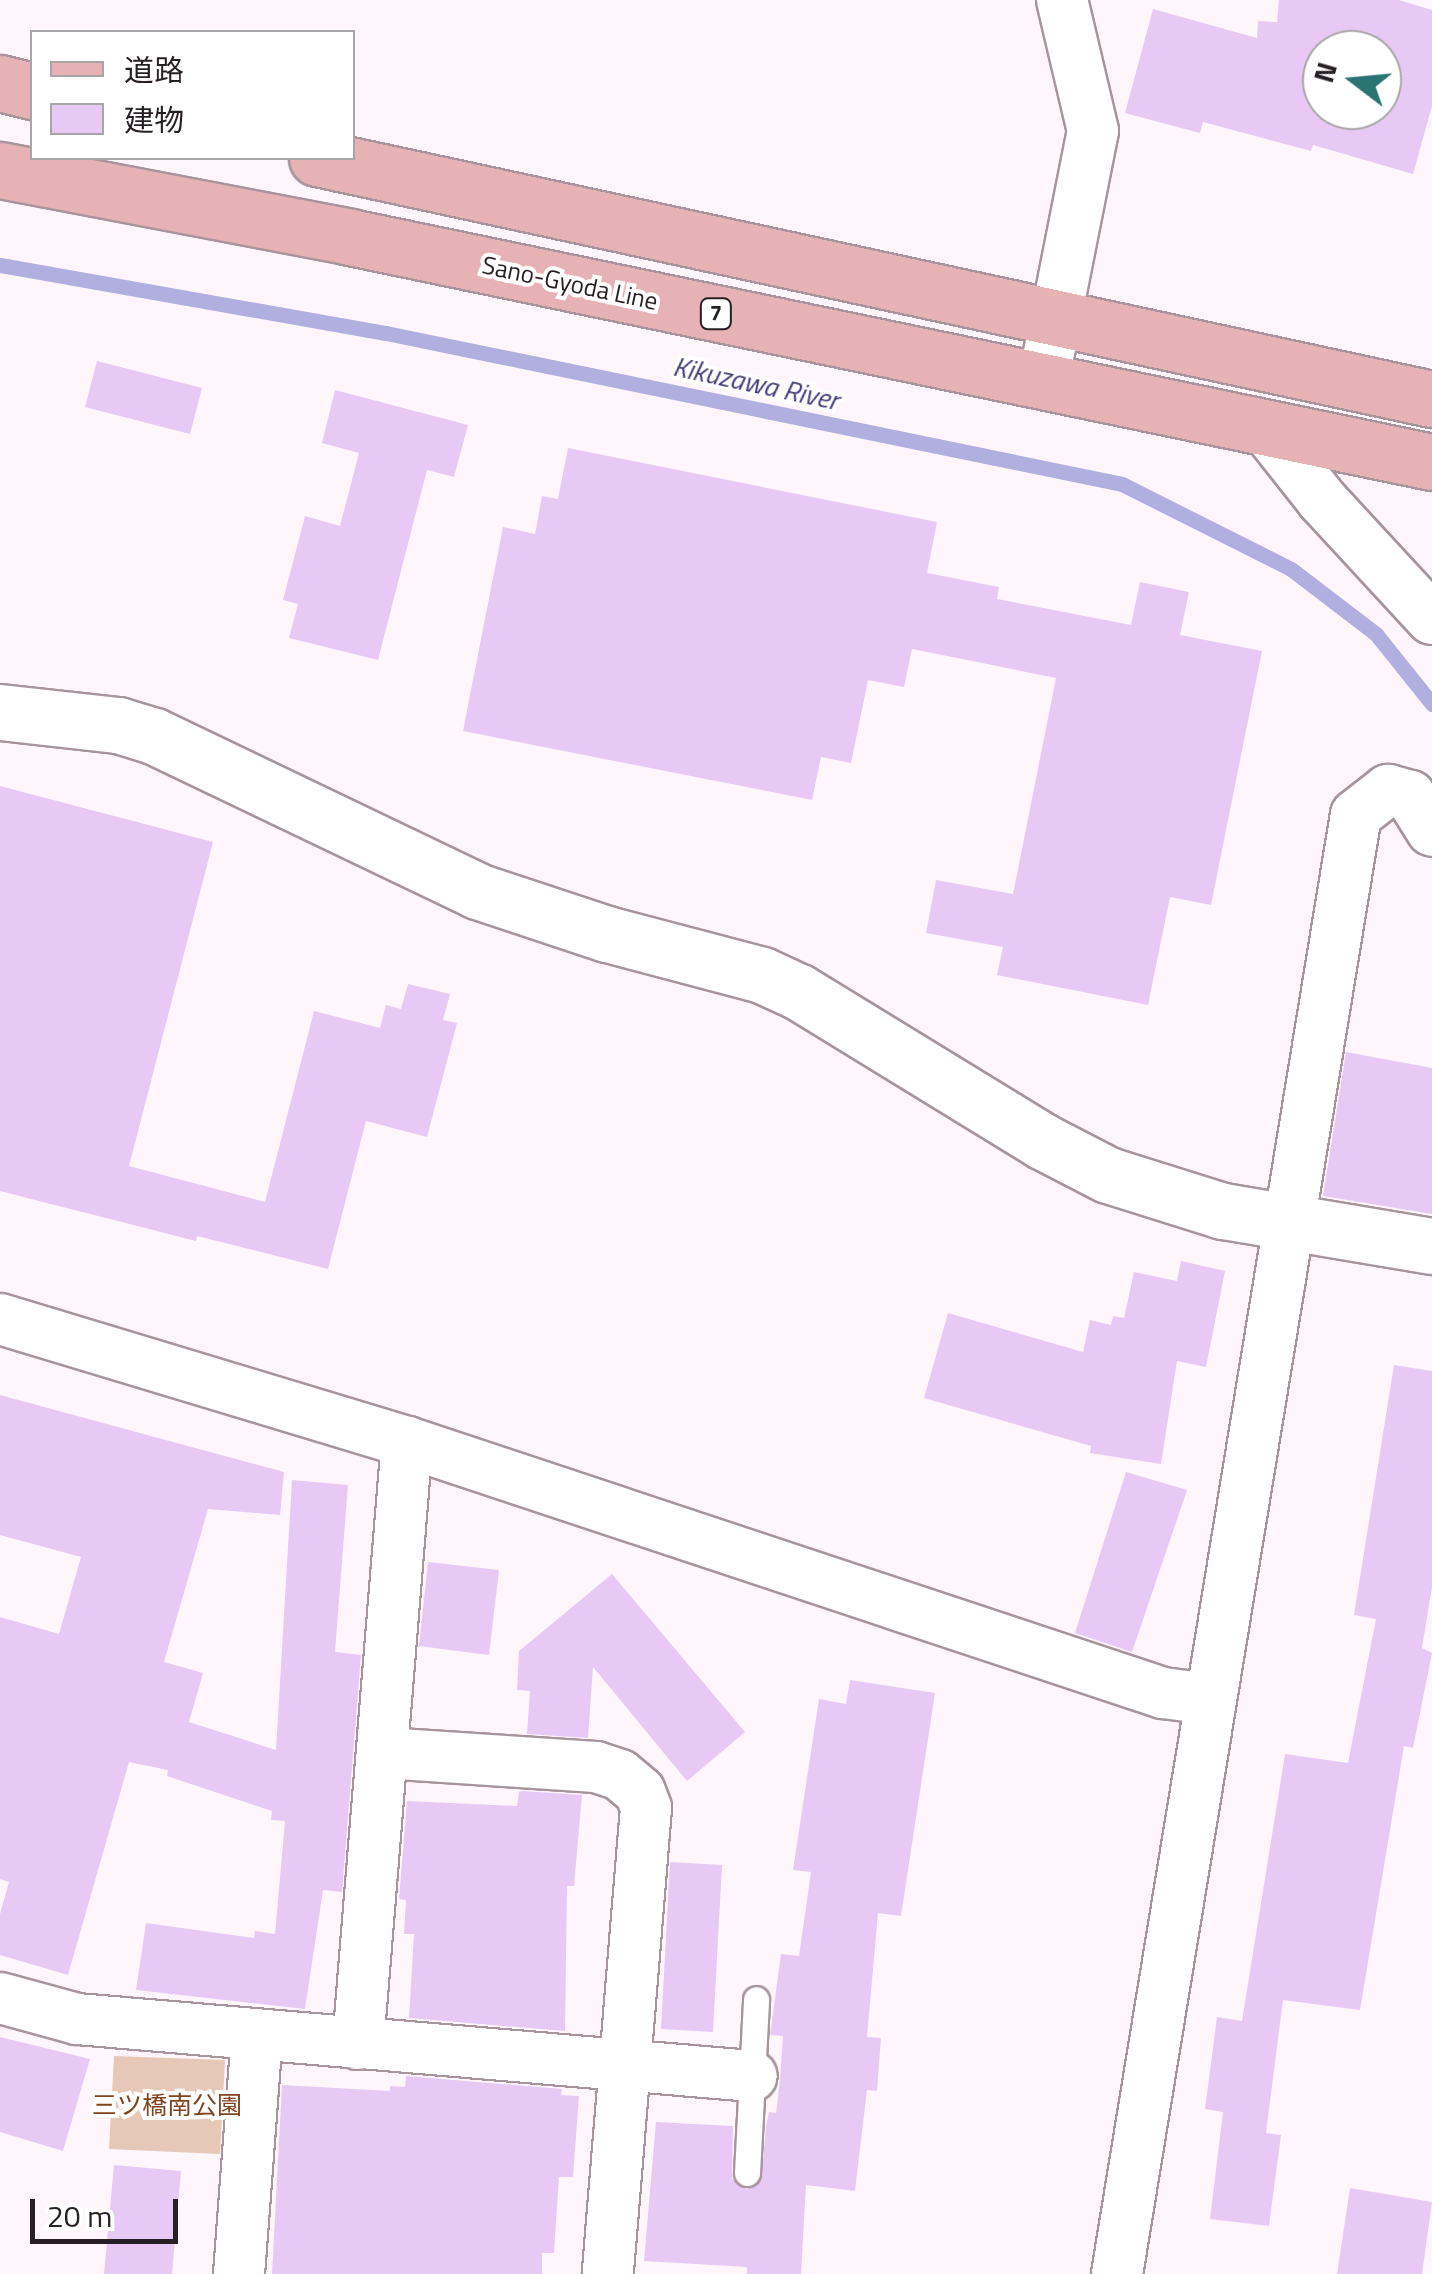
<!DOCTYPE html>
<html>
<head>
<meta charset="utf-8">
<style>
  body { margin:0 }
  #map { position:relative; width:1432px; height:2274px; overflow:hidden; background:#fef6fa; font-family:"Titillium Web","Noto Sans JP",sans-serif }
  div>[style] { position:absolute }
  .green>* { inset:0; background:#e7c8b8 }
  .stream>* { height:15px; margin:-7.5px; padding:0 7.5px; transform-origin:7.5px; border-radius:7.5px; background:#b0afdf }
  .building>* { inset:0; background:#e8c9f5 }
  .roads { filter:drop-shadow(2px 0 #a7949d) drop-shadow(-2px 0 #a7949d) drop-shadow(0 2px #a7949d) drop-shadow(0 -2px #a7949d) }
  .service>* { height:25px; margin:-12.5px; padding:0 12.5px; transform-origin:12.5px; border-radius:12.5px; background:#fff }
  .minor>* { height:50px; margin:-25px; padding:0 25px; transform-origin:25px; border-radius:25px; background:#fff }
  .tertiary>* { height:55px; margin:-27.5px; padding:0 27.5px; transform-origin:27.5px; border-radius:27.5px; background:#fff }
  .primary>* { height:55px; margin:-27.5px; padding:0 27.5px; transform-origin:27.5px; border-radius:27.5px; background:#e7b2b5 }
  span { translate:-50% -50%; white-space:nowrap; text-align:center; line-height:1.15; -webkit-text-stroke:8px #fff; paint-order:stroke }
  .shield-label span { padding:2px 8px; background:#fff; border:2px solid; border-radius:8px; -webkit-text-stroke-width:0 }
  .shield-label { font-size:22px; color:#261f23; font-weight:700 }
  .street-label { font-size:25px; color:#261f23 }
  .park-label { font-size:25px; color:#81431f }
  .water-label { font-size:28px; color:#453f7b; font-style:italic }
  .legend { position:absolute; left:30px; top:30px; width:325px; height:130px; box-sizing:border-box; background:#fff; border:2px solid #a8a5a7; margin:0; padding:12px 18px; list-style:none; font-size:30px; color:#261f23 }
  .legend li { display:flex; align-items:center; gap:20px; height:50px }
  .legend b { width:50px; border:2px solid #a8a5a7 }
  .north { position:absolute; left:1302px; top:30px; width:100px; height:100px; box-sizing:border-box; background:#fff; border:2px solid #a8a5a7; border-radius:50%; rotate:286deg; font-size:28px; font-weight:700; line-height:40px; text-align:center; color:#261f23 }
  .north::after { content:''; display:block; margin:auto; width:35px; height:45px; background:#2a7473; clip-path:polygon(50% 0,100% 100%,50% 72%,0 100%) }
  .scale { position:absolute; left:30px; top:2199px; width:148px; height:45px; box-sizing:border-box; border:5px solid #261f23; border-top:0; padding-left:12px; font-size:30px; line-height:35px; white-space:nowrap; color:#261f23; -webkit-text-stroke:8px #fff; paint-order:stroke }
</style>
</head>
<body>
<div id="map">
  <div class="green">
    <div style="clip-path:polygon(114px 2056px,225px 2060px,220px 2154px,109px 2149px)"></div>
  </div>
  <div class="stream">
    <div style="left:0;top:265px;width:392px;rotate:10deg"></div>
    <div style="left:386px;top:333px;width:751px;rotate:11.59deg"></div>
    <div style="left:1122px;top:484px;width:189px;rotate:26.7deg"></div>
    <div style="left:1291px;top:569px;width:107px;rotate:37.4deg"></div>
    <div style="left:1376px;top:634px;width:90px;rotate:51.3deg"></div>
  </div>
  <div class="building">
    <div style="clip-path:polygon(evenodd,1279px 0,1399px 0,1432px 10px,1432px 106px,1413px 174px,1313px 145px,1311px 151px,1203px 122px,1200px 133px,1125px 113px,1153px 9px,1257px 38px,1258px 21px,1277px 22px,1279px 0,1322px 50px,1382px 50px,1382px 110px,1322px 110px,1322px 50px)"></div>
    <div style="clip-path:polygon(97px 361px,202px 388px,190px 434px,85px 407px)"></div>
    <div style="clip-path:polygon(335px 390px,468px 425px,454px 477px,427px 470px,378px 660px,289px 638px,298px 604px,283px 600px,305px 516px,340px 526px,359px 453px,322px 443px)"></div>
    <div style="clip-path:polygon(568px 448px,937px 522px,927px 573px,999px 587px,997px 599px,1131px 625px,1140px 582px,1189px 592px,1180px 635px,1262px 651px,1211px 905px,1170px 897px,1148px 1005px,997px 975px,1003px 947px,926px 933px,936px 880px,1013px 894px,1056px 678px,912px 649px,904px 687px,868px 680px,851px 763px,821px 757px,812px 800px,463px 731px,503px 527px,535px 534px,542px 496px,558px 499px)"></div>
    <div style="clip-path:polygon(0 786px,213px 842px,129px 1166px,265px 1202px,314px 1011px,380px 1028px,386px 1005px,401px 1009px,408px 984px,450px 994px,443px 1020px,457px 1023px,427px 1137px,366px 1121px,328px 1269px,197px 1236px,196px 1241px,0 1191px)"></div>
    <div style="clip-path:polygon(1346px 1052px,1432px 1068px,1432px 1214px,1323px 1196px)"></div>
    <div style="clip-path:polygon(1181px 1261px,1225px 1271px,1206px 1367px,1177px 1361px,1161px 1464px,1090px 1453px,1091px 1446px,924px 1398px,948px 1313px,1083px 1352px,1090px 1320px,1111px 1325px,1113px 1316px,1124px 1318px,1134px 1272px,1177px 1281px)"></div>
    <div style="clip-path:polygon(1394px 1365px,1432px 1371px,1432px 1587px,1422px 1648px,1432px 1653px,1413px 1748px,1404px 1746px,1360px 2010px,1283px 2000px,1266px 2133px,1281px 2135px,1269px 2226px,1210px 2219px,1223px 2112px,1205px 2109px,1217px 2017px,1242px 2021px,1285px 1754px,1348px 1763px,1376px 1619px,1354px 1615px)"></div>
    <div style="clip-path:polygon(0 1395px,284px 1472px,280px 1515px,208px 1509px,164px 1662px,203px 1673px,189px 1722px,276px 1750px,292px 1480px,348px 1485px,335px 1652px,361px 1655px,342px 1892px,323px 1890px,305px 2009px,136px 1990px,146px 1923px,254px 1938px,255px 1931px,275px 1934px,285px 1821px,271px 1820px,272px 1811px,167px 1776px,168px 1770px,129px 1762px,68px 1975px,0 1955px,0 1914px,9px 1882px,0 1879px,0 1617px,59px 1634px,81px 1557px,0 1535px)"></div>
    <div style="clip-path:polygon(1126px 1472px,1187px 1490px,1132px 1652px,1075px 1633px)"></div>
    <div style="clip-path:polygon(428px 1562px,499px 1570px,489px 1655px,419px 1646px)"></div>
    <div style="clip-path:polygon(612px 1574px,745px 1732px,687px 1781px,593px 1667px,588px 1738px,527px 1734px,530px 1691px,517px 1690px,519px 1651px)"></div>
    <div style="clip-path:polygon(850px 1680px,935px 1693px,901px 1916px,878px 1913px,867px 2037px,881px 2038px,877px 2091px,867px 2090px,855px 2191px,806px 2185px,801px 2274px,747px 2274px,747px 2267px,644px 2261px,656px 2122px,733px 2126px,732px 2179px,747px 2189px,761px 2181px,766px 2127px,769px 2112px,776px 2113px,780px 2079px,783px 2036px,770px 2035px,781px 1954px,799px 1956px,811px 1872px,793px 1870px,819px 1699px,846px 1704px)"></div>
    <div style="clip-path:polygon(523px 1791px,582px 1795px,574px 1886px,567px 1886px,565px 2031px,409px 2018px,414px 1934px,404px 1934px,406px 1900px,399px 1899px,407px 1801px,517px 1806px,519px 1792px)"></div>
    <div style="clip-path:polygon(670px 1862px,722px 1865px,713px 2032px,661px 2029px)"></div>
    <div style="clip-path:polygon(0 2037px,90px 2059px,63px 2151px,0 2132px)"></div>
    <div style="clip-path:polygon(406px 2076px,562px 2089px,561px 2095px,579px 2096px,573px 2177px,559px 2177px,554px 2253px,542px 2253px,542px 2274px,272px 2274px,282px 2085px,390px 2091px,390px 2086px,405px 2087px)"></div>
    <div style="clip-path:polygon(114px 2165px,181px 2171px,172px 2274px,104px 2274px)"></div>
    <div style="clip-path:polygon(1350px 2188px,1432px 2202px,1422px 2274px,1337px 2274px)"></div>
  </div>
  <div class="roads">
    <div class="service">
      <div style="left:747px;top:2173px;width:174px;rotate:-87deg"></div>
    </div>
    <div class="minor">
      <div style="left:1043px;top:383px;width:257px;rotate:-78.8deg"></div>
      <div style="left:1093px;top:131px;width:135px;rotate:-103.3deg"></div>
      <div style="left:1265px;top:428px;width:92px;rotate:51.6deg"></div>
      <div style="left:1322px;top:500px;width:162px;rotate:47.3deg"></div>
      <div style="left:0;top:1319px;width:425px;rotate:16.8deg"></div>
      <div style="left:407px;top:1442px;width:797px;rotate:18.37deg"></div>
      <div style="left:1163px;top:1693px;width:47px;rotate:7.3deg"></div>
      <div style="left:384px;top:1753px;width:212px;rotate:3.8deg"></div>
      <div style="left:596px;top:1767px;width:25px;rotate:18deg"></div>
      <div style="left:620px;top:1775px;width:26px;rotate:40deg"></div>
      <div style="left:640px;top:1792px;width:17px;rotate:69deg"></div>
      <div style="left:646px;top:1808px;width:468px;rotate:94.7deg"></div>
      <div style="left:0;top:1998px;width:80px;rotate:15.3deg"></div>
      <div style="left:77px;top:2019px;width:677px;rotate:4.83deg"></div>
      <div style="left:358px;top:2044px;width:604px;rotate:-85.35deg"></div>
      <div style="left:239px;top:2274px;width:240px;rotate:-85.7deg"></div>
      <div style="left:1117px;top:2274px;width:1478px;rotate:-80.7deg"></div>
      <div style="left:1356px;top:815px;width:41px;rotate:-38deg"></div>
      <div style="left:1388px;top:790px;width:23px;rotate:15deg"></div>
      <div style="left:1410px;top:796px;width:41px;rotate:57.8deg"></div>
    </div>
    <div class="tertiary">
      <div style="left:0;top:712px;width:119px;rotate:6.3deg"></div>
      <div style="left:118px;top:725px;width:38px;rotate:17deg"></div>
      <div style="left:154px;top:736px;width:358px;rotate:25.6deg"></div>
      <div style="left:477px;top:891px;width:137px;rotate:18.3deg"></div>
      <div style="left:607px;top:934px;width:160px;rotate:14.8deg"></div>
      <div style="left:762px;top:975px;width:41px;rotate:24.7deg"></div>
      <div style="left:799px;top:992px;width:285px;rotate:31.5deg"></div>
      <div style="left:1042px;top:1141px;width:74px;rotate:27.3deg"></div>
      <div style="left:1108px;top:1175px;width:121px;rotate:17.4deg"></div>
      <div style="left:1223px;top:1211px;width:212px;rotate:9.5deg"></div>
    </div>
    <div class="primary">
      <div style="left:0;top:83px;width:33px;rotate:14deg"></div>
      <div style="left:317px;top:158px;width:1141px;rotate:12.2deg"></div>
      <div style="left:0;top:170px;width:356px;rotate:10.8deg"></div>
      <div style="left:350px;top:237px;width:1105px;rotate:11.75deg"></div>
    </div>
  </div>
  <div class="shield-label">
    <span style="left:716px;top:314px">7</span>
  </div>
  <div class="street-label">
    <span style="left:570px;top:283px;rotate:12deg">Sano-Gyoda Line</span>
  </div>
  <div class="park-label">
    <span style="left:167px;top:2105px">三ツ橋南公園</span>
  </div>
  <div class="water-label">
    <span style="left:756px;top:383px;rotate:12deg">Kikuzawa River</span>
  </div>
  <ul class="legend">
  <li><b style="height:12px;background:#e7b2b5"></b>道路</li>
  <li><b style="height:28px;background:#e8c9f5"></b>建物</li>
  </ul>
  <div class="north">N</div>
  <div class="scale">20 m</div>
</div>
</body>
</html>
